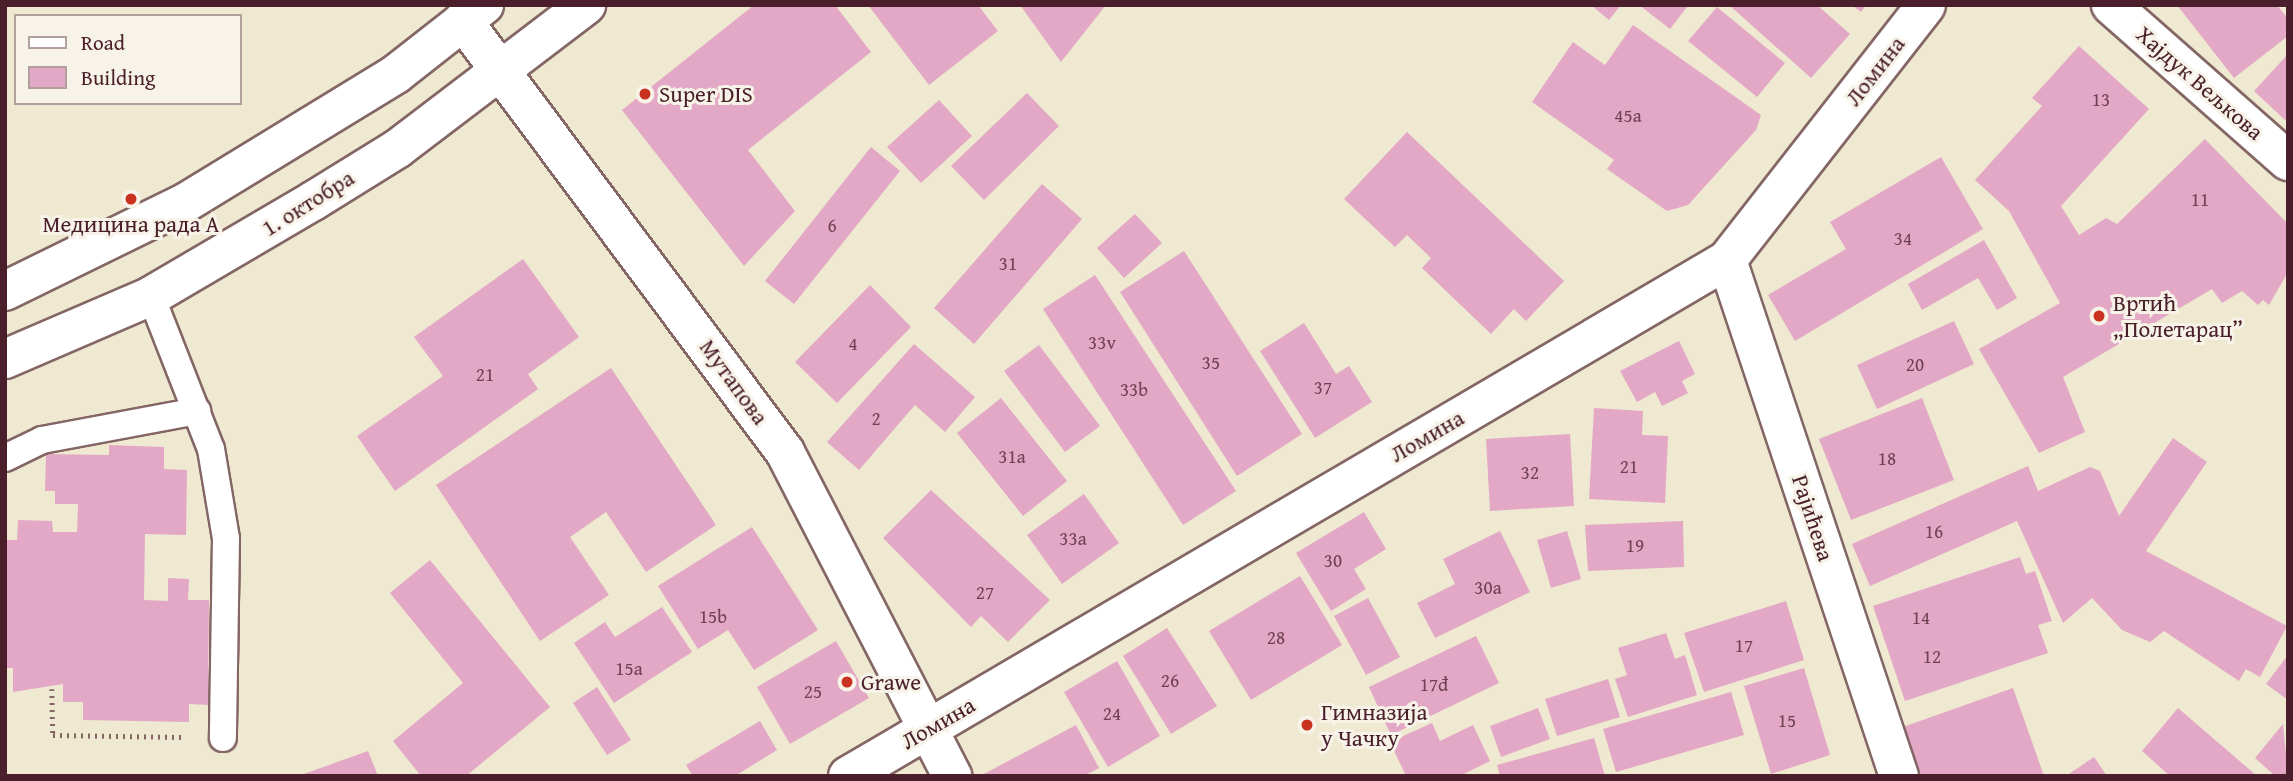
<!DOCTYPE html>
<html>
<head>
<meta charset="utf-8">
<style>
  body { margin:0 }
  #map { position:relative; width:2293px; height:781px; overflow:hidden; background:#efe9d1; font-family:"Gentium Book Plus",serif }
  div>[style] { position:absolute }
  .building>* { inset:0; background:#e2a8c5 }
  .path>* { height:4.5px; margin-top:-2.25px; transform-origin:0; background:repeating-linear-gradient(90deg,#846665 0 2px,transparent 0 7px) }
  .roads { filter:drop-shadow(2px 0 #846665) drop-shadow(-2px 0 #846665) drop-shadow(0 2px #846665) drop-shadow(0 -2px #846665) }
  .lane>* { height:26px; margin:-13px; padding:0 13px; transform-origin:13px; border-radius:13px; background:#fff }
  .street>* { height:38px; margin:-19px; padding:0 19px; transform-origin:19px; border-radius:19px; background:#fff }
  .secondary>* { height:38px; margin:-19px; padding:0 19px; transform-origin:19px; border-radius:19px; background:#fff }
  .dots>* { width:19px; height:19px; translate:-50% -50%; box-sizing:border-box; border:4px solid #f7f3e8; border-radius:50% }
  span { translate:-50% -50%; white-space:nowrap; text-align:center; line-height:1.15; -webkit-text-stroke:6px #f7f3e8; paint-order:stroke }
  .number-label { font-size:19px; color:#704152 }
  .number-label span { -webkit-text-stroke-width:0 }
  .street-label { font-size:23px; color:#4a1f2b }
  .poi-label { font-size:23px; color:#4a1f2b }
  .left { translate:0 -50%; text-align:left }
  .frame { position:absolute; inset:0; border:7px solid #4a1f2b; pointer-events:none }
  .legend { position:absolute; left:14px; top:14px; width:228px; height:91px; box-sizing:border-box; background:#f7f3e8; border:2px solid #b29e9c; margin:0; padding:9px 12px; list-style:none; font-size:21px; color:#4a1f2b }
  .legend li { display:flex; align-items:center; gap:14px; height:35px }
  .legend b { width:35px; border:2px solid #b29e9c }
</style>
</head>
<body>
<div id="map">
  <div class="building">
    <div style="clip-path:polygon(754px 5px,835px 5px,871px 52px,748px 150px,795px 211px,744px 266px,622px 110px)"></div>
    <div style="clip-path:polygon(868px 5px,978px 5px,998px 31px,929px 85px)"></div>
    <div style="clip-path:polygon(1020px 5px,1106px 5px,1061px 62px)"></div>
    <div style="clip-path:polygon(1591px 5px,1621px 5px,1609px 20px)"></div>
    <div style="clip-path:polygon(1639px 5px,1685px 5px,1687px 7px,1670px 29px)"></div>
    <div style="clip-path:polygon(1729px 5px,1817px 5px,1850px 34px,1811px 78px)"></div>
    <div style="clip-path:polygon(1852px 5px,1866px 5px,1861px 12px)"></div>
    <div style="clip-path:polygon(2177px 5px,2277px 5px,2288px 19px,2288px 36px,2234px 78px)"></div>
    <div style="clip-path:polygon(1717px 7px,1785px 63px,1757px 97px,1688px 41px)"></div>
    <div style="clip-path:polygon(1633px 25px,1761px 115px,1756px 130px,1688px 205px,1667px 211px,1607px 169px,1614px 160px,1532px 102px,1573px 42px,1605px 65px)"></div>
    <div style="clip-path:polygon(2079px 46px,2149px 109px,2061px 206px,2079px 235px,2106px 218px,2117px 224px,2205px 139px,2288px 224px,2288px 272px,2269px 305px,2263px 300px,2258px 305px,2242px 291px,2222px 303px,2212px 289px,2063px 377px,2085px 432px,2039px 453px,1979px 349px,2060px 303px,2009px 211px,1975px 180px,2042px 106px,2032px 98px)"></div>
    <div style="clip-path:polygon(2288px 54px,2288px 117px,2285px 120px,2254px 91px)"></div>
    <div style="clip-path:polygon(1027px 93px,1059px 126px,984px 200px,951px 166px)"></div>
    <div style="clip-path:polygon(939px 100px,972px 136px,921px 183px,887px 147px)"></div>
    <div style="clip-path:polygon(1407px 132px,1564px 281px,1526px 321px,1514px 309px,1491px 334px,1422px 268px,1431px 258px,1407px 235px,1395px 247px,1344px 199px)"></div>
    <div style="clip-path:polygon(871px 147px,900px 171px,794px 304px,765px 281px)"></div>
    <div style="clip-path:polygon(1941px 157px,1983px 229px,1795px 341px,1768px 295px,1846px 249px,1830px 222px)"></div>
    <div style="clip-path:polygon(1042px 184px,1082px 219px,974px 344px,934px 308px)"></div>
    <div style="clip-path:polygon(1135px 214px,1162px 243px,1124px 278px,1097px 248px)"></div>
    <div style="clip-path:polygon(1984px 240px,2017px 298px,1997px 310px,1978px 278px,1922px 310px,1908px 284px)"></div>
    <div style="clip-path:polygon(1184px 251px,1302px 434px,1237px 476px,1120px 292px)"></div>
    <div style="clip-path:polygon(523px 259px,579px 337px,528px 374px,538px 389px,395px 491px,357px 436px,443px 376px,414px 337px)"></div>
    <div style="clip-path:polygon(1095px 275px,1236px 491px,1183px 525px,1043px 309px)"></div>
    <div style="clip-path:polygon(870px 285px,911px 327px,837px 403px,795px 362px)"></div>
    <div style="clip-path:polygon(1954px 321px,1974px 364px,1877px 409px,1857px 365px)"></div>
    <div style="clip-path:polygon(1304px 323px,1336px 374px,1349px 366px,1372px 402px,1315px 438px,1260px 351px)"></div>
    <div style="clip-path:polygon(1679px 341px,1695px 374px,1682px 381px,1688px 393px,1662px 406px,1655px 392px,1637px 402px,1620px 371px)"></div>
    <div style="clip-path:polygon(914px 344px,975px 397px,945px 432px,915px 405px,859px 470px,827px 442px)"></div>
    <div style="clip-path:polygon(1039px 345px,1100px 426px,1065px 452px,1004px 371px)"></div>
    <div style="clip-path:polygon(611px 368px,716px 525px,646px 572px,606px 512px,570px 537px,609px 595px,540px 641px,436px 485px)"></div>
    <div style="clip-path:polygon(1001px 398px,1067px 481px,1023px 516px,957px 433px)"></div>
    <div style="clip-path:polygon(1922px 398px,1954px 480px,1851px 520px,1819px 439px)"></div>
    <div style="clip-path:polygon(1594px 408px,1643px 411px,1642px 435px,1668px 436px,1665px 503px,1589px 499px)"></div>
    <div style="clip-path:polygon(1570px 434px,1574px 506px,1490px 511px,1486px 439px)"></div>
    <div style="clip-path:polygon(2173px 438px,2207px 462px,2146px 551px,2287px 626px,2260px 677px,2246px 669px,2239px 681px,2164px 631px,2150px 642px,2122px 630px,2092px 598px,2063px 623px,2017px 521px,1870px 586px,1852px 544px,2028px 466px,2038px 491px,2090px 467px,2100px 471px,2119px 516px)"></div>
    <div style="clip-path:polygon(109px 445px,164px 447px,164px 469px,187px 470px,186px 535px,145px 534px,144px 600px,168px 601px,168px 578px,189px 579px,188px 600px,209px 600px,208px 705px,189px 704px,189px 722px,83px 720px,83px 702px,63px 702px,63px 684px,13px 692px,13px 668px,5px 668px,5px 540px,17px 540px,18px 520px,52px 521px,53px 532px,77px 532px,78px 504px,55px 504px,55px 491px,45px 491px,46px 454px,109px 455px)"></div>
    <div style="clip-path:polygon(931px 490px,1050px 600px,1008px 642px,981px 616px,971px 627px,883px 538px)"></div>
    <div style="clip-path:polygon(1084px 494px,1119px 543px,1062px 584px,1027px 535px)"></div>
    <div style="clip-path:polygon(1364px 512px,1386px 549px,1354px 569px,1366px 589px,1331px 611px,1296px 553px)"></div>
    <div style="clip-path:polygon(1683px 521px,1684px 567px,1588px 571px,1585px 525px)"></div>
    <div style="clip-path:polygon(752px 527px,818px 630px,754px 670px,728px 630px,698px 649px,658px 586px)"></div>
    <div style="clip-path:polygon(1500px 531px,1530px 592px,1435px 638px,1417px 603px,1455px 584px,1443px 559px)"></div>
    <div style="clip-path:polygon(1567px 531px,1581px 579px,1551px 588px,1537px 540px)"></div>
    <div style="clip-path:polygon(2020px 557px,2026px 574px,2035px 571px,2052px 621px,2038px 625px,2048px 653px,1905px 701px,1873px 606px)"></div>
    <div style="clip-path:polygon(430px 560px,550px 707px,466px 776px,421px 776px,393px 741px,463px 683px,390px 593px)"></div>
    <div style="clip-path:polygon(1300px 576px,1342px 645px,1251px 700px,1209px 631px)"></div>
    <div style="clip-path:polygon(1368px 598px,1400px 657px,1366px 675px,1334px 616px)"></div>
    <div style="clip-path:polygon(1786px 601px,1804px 660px,1704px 692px,1684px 633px)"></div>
    <div style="clip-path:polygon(662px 607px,692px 652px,614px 703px,574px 643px,605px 622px,615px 637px)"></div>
    <div style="clip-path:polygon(1167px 628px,1217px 706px,1171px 734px,1123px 656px)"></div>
    <div style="clip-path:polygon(1666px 633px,1675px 659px,1685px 655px,1697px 695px,1628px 717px,1615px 679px,1627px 675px,1618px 648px)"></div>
    <div style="clip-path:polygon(1476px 636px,1499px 683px,1391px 735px,1369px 687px)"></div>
    <div style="clip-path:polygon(836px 641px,869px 698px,790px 744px,757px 687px)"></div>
    <div style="clip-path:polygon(2288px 655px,2288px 700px,2266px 684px)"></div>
    <div style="clip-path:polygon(1117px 661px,1160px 736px,1108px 767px,1064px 692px)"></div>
    <div style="clip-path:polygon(1804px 668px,1830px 755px,1771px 774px,1744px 686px)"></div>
    <div style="clip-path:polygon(1608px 679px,1620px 717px,1557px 736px,1545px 699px)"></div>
    <div style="clip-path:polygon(597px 687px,631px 740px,607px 755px,573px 703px)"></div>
    <div style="clip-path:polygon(2013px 688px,2044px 776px,1920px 776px,1903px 727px)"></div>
    <div style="clip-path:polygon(1731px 692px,1744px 735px,1616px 772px,1603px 729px)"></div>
    <div style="clip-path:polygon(1538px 708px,1550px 739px,1501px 757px,1490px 726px)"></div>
    <div style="clip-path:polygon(2178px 708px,2257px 776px,2170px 776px,2142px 751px)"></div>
    <div style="clip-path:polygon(760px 721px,777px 750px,735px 776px,693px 776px,686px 765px)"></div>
    <div style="clip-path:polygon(1432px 723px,1440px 741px,1473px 725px,1490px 761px,1460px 776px,1406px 776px,1390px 742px)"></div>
    <div style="clip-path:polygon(2283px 724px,2288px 776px,2275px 776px,2255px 758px)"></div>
    <div style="clip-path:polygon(1076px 725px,1099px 768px,1084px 776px,980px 776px)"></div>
    <div style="clip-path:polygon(1594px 738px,1605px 776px,1500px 776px,1497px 765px)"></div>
    <div style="clip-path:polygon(368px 751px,378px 776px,301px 776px,301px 775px)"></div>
    <div style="clip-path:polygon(2094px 757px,2107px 776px,2066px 776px)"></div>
  </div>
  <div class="path">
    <div style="left:52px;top:689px;width:46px;rotate:88.8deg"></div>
    <div style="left:53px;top:735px;width:130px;rotate:0.9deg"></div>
  </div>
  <div class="roads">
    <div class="lane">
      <div style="left:151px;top:296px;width:164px;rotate:68.6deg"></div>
      <div style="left:211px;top:449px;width:91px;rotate:80.5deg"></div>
      <div style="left:226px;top:539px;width:199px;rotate:90.9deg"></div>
      <div style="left:5px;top:458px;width:41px;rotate:-25.9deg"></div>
      <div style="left:42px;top:440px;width:158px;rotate:-10.6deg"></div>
    </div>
    <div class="street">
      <div style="left:2111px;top:5px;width:236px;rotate:41.4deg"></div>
      <div style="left:463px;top:21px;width:538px;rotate:53.24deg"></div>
      <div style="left:785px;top:452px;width:365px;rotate:62.7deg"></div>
      <div style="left:1727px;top:260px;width:544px;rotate:71.57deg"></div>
      <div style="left:848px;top:776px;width:1019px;rotate:-30.41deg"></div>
      <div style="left:1727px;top:260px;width:323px;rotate:-52deg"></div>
    </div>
    <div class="secondary">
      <div style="left:5px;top:291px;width:200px;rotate:-26.1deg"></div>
      <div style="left:185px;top:203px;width:247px;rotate:-31.4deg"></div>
      <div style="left:396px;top:74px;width:112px;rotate:-38.1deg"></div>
      <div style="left:5px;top:359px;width:159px;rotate:-23.3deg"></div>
      <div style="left:151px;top:296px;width:188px;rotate:-30.4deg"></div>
      <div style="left:313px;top:201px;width:99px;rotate:-31.8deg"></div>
      <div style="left:397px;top:149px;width:238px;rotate:-37.3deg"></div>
    </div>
  </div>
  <div class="dots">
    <div style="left:645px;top:94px;background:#c8321e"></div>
    <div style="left:131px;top:199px;background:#c8321e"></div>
    <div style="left:2099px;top:316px;background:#c8321e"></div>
    <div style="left:847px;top:682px;background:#c8321e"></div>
    <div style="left:1307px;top:725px;background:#c8321e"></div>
  </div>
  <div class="number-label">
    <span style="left:2101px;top:100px">13</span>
    <span style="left:1628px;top:116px">45a</span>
    <span style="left:2200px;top:200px">11</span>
    <span style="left:832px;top:226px">6</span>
    <span style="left:1903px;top:239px">34</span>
    <span style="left:1008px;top:264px">31</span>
    <span style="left:1102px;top:343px">33v</span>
    <span style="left:853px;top:344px">4</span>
    <span style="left:1211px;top:363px">35</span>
    <span style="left:1915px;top:365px">20</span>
    <span style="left:485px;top:375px">21</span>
    <span style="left:1323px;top:388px">37</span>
    <span style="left:1134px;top:390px">33b</span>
    <span style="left:876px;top:419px">2</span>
    <span style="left:1012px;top:457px">31a</span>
    <span style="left:1887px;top:459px">18</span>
    <span style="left:1629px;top:467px">21</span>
    <span style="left:1530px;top:473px">32</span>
    <span style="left:1934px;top:532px">16</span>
    <span style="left:1073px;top:539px">33a</span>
    <span style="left:1635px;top:546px">19</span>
    <span style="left:1333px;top:561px">30</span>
    <span style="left:1488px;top:588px">30a</span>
    <span style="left:985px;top:593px">27</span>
    <span style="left:713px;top:617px">15b</span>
    <span style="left:1921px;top:618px">14</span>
    <span style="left:1276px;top:638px">28</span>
    <span style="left:1744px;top:646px">17</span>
    <span style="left:1932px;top:657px">12</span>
    <span style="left:629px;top:669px">15a</span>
    <span style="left:1170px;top:681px">26</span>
    <span style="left:1434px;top:685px">17đ</span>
    <span style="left:813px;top:692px">25</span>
    <span style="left:1112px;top:714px">24</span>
    <span style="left:1787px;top:721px">15</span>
  </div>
  <div class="street-label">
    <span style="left:1875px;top:71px;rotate:-52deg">Ломина</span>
    <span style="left:2200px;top:83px;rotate:41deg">Хајдук Вељкова</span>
    <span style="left:308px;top:203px;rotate:-32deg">1. октобра</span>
    <span style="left:734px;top:382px;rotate:54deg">Мутапова</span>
    <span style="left:1427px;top:436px;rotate:-30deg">Ломина</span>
    <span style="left:1813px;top:518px;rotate:72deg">Рајићева</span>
    <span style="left:938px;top:723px;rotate:-30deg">Ломина</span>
  </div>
  <div class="poi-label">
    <span class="left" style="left:659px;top:94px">Super DIS</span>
    <span style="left:131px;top:224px">Медицина рада А</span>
    <span class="left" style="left:2113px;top:316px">Вртић<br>„Полетарац”</span>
    <span class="left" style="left:861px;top:682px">Grawe</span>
    <span class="left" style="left:1321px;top:725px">Гимназија<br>у Чачку</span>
  </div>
  <div class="frame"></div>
  <ul class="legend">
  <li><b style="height:9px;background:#fff"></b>Road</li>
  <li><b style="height:19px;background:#e2a8c5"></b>Building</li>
  </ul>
</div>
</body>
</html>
